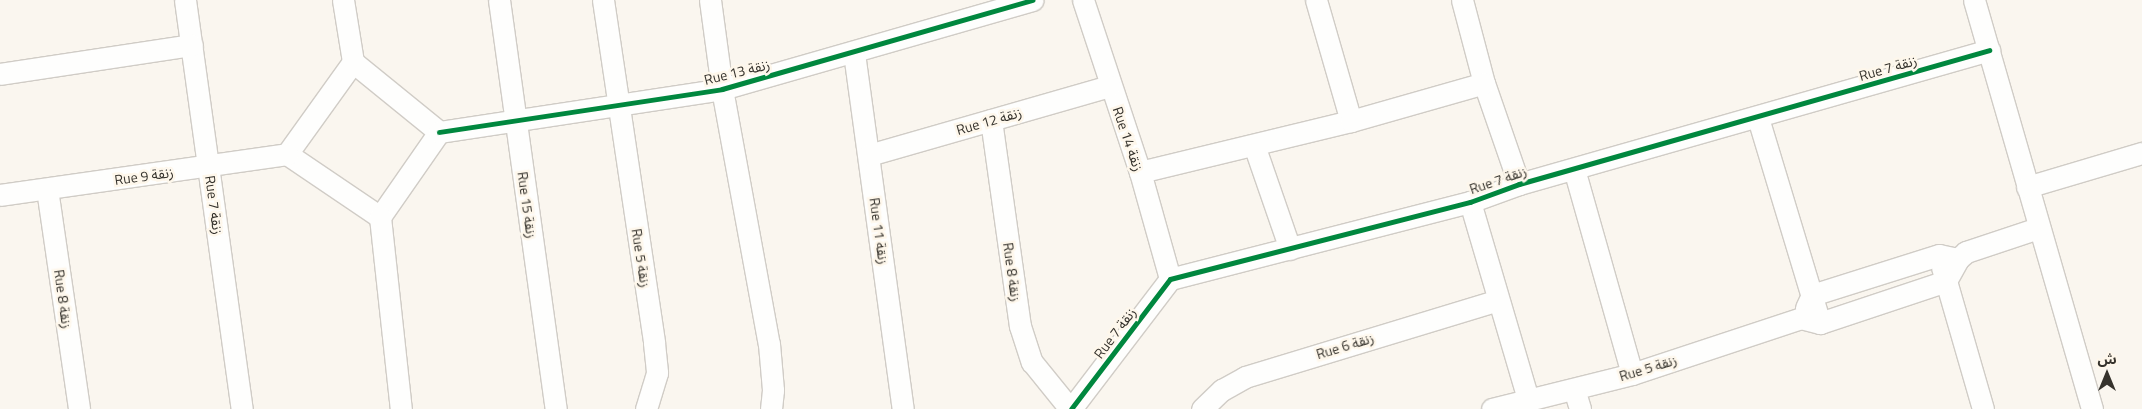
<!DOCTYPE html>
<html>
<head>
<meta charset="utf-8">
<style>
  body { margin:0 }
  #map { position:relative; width:2142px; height:409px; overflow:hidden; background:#faf6ef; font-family:"Titillium Web","Noto Sans Arabic",sans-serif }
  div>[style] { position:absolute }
  .roads { filter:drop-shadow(1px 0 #d0ccc6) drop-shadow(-1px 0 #d0ccc6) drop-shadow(0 1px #d0ccc6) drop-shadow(0 -1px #d0ccc6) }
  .minor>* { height:21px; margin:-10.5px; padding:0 10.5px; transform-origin:10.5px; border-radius:10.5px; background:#fefefd }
  .cycleway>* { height:5px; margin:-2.5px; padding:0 2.5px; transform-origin:2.5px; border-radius:2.5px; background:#00873e }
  span { translate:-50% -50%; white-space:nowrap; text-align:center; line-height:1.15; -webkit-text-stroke:5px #fef7eb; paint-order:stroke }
  .street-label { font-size:14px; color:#36332d }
  .north { position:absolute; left:2082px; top:349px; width:50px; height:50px; -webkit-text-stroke:4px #fef7eb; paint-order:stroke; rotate:0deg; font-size:14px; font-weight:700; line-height:20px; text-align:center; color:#36332d }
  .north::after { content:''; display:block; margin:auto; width:18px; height:22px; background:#36332d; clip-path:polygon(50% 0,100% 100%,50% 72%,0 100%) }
</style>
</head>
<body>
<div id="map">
  <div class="roads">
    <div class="minor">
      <div style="left:185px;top:0;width:413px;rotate:82.1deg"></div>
      <div style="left:343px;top:0;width:63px;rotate:80.8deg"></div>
      <div style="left:499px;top:0;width:413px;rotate:82.1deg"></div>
      <div style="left:603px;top:0;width:347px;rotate:81.5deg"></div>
      <div style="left:654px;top:343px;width:30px;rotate:84deg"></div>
      <div style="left:657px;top:373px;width:38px;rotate:107deg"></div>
      <div style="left:710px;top:0;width:90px;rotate:82.3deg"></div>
      <div style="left:722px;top:89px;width:259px;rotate:79.6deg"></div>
      <div style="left:769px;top:344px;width:46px;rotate:85deg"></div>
      <div style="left:773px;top:390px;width:19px;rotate:96deg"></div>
      <div style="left:1083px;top:0;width:181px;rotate:71.7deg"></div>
      <div style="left:1140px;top:172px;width:111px;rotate:74.3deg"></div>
      <div style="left:1316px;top:0;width:126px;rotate:73.9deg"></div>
      <div style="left:1462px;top:0;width:86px;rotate:75.2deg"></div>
      <div style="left:1484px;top:83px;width:107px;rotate:70.9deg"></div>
      <div style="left:1974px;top:0;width:426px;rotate:73.9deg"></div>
      <div style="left:854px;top:53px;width:359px;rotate:82.2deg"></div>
      <div style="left:353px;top:62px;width:113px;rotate:125.7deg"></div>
      <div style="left:287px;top:154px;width:112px;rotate:34.1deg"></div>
      <div style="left:353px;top:62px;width:111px;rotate:39.1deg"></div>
      <div style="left:439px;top:132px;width:103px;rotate:124.8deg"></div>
      <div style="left:0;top:74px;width:194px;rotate:-8.6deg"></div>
      <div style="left:1758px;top:118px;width:214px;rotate:73.2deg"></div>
      <div style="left:991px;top:120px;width:208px;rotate:82deg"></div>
      <div style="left:1020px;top:326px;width:38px;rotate:72deg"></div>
      <div style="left:1032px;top:362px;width:60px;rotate:51deg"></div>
      <div style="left:439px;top:132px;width:286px;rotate:-8.6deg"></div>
      <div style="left:722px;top:89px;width:323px;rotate:-16deg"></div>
      <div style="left:1254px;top:145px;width:110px;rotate:70.9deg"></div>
      <div style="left:869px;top:155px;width:250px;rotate:-16deg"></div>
      <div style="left:1574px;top:169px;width:213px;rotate:74.2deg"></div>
      <div style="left:1140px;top:172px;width:217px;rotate:-13.6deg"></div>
      <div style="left:1351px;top:121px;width:138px;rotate:-15.9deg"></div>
      <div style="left:2027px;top:187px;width:120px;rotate:-16.5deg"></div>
      <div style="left:47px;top:189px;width:222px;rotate:81.7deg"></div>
      <div style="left:0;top:195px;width:290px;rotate:-8.1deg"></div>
      <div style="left:1470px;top:202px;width:205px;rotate:73.6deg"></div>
      <div style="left:380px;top:217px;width:193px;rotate:83.8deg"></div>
      <div style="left:1942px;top:267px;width:148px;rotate:73.9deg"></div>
      <div style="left:1806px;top:308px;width:14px;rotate:-65deg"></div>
      <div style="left:1812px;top:295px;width:133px;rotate:-17.5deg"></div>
      <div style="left:1939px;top:255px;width:19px;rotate:12deg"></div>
      <div style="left:1820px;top:323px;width:133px;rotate:-18.4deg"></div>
      <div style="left:1946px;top:281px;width:25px;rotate:-61deg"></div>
      <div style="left:1958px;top:259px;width:11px;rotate:-41deg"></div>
      <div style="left:1966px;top:252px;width:76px;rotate:-18.4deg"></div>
      <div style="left:1574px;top:389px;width:21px;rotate:73deg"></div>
      <div style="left:1071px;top:409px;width:163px;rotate:-52.7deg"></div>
      <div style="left:1170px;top:279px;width:310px;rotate:-14.4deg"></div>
      <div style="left:1470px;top:202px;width:52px;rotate:-20.2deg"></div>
      <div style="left:1519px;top:184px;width:489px;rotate:-15.9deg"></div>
      <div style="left:1202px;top:409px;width:28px;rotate:-44deg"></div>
      <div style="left:1222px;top:390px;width:26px;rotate:-29deg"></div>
      <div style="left:1245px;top:377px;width:264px;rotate:-16.9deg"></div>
      <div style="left:1492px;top:409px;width:144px;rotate:-14deg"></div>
      <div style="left:1632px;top:374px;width:178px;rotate:-18.3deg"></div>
      <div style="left:1801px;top:318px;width:20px;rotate:15deg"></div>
    </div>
  </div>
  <div class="cycleway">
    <div style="left:439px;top:132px;width:286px;rotate:-8.6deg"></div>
    <div style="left:722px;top:89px;width:323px;rotate:-16deg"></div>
    <div style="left:1071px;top:409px;width:163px;rotate:-52.7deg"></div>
    <div style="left:1170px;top:279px;width:310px;rotate:-14.4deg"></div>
    <div style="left:1470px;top:202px;width:52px;rotate:-20.2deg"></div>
    <div style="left:1519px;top:184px;width:489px;rotate:-15.9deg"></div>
  </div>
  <div class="street-label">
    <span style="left:1888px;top:68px;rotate:-16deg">Rue 7 زنقة</span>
    <span style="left:737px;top:72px;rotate:-14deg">Rue 13 زنقة</span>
    <span style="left:989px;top:121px;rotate:-16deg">Rue 12 زنقة</span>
    <span style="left:1128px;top:139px;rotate:71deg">Rue 14 زنقة</span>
    <span style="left:144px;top:176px;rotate:-8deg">Rue 9 زنقة</span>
    <span style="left:1498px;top:180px;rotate:-19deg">Rue 7 زنقة</span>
    <span style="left:214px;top:205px;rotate:82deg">Rue 7 زنقة</span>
    <span style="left:527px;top:205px;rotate:82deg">Rue 15 زنقة</span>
    <span style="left:879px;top:231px;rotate:82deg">Rue 11 زنقة</span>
    <span style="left:641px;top:258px;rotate:81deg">Rue 5 زنقة</span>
    <span style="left:1012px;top:272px;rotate:82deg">Rue 8 زنقة</span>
    <span style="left:63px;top:299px;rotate:82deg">Rue 8 زنقة</span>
    <span style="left:1115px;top:333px;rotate:-53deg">Rue 7 زنقة</span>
    <span style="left:1345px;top:346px;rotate:-17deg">Rue 6 زنقة</span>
    <span style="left:1648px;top:368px;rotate:-17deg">Rue 5 زنقة</span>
  </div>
  <div class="north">ش</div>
</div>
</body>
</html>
